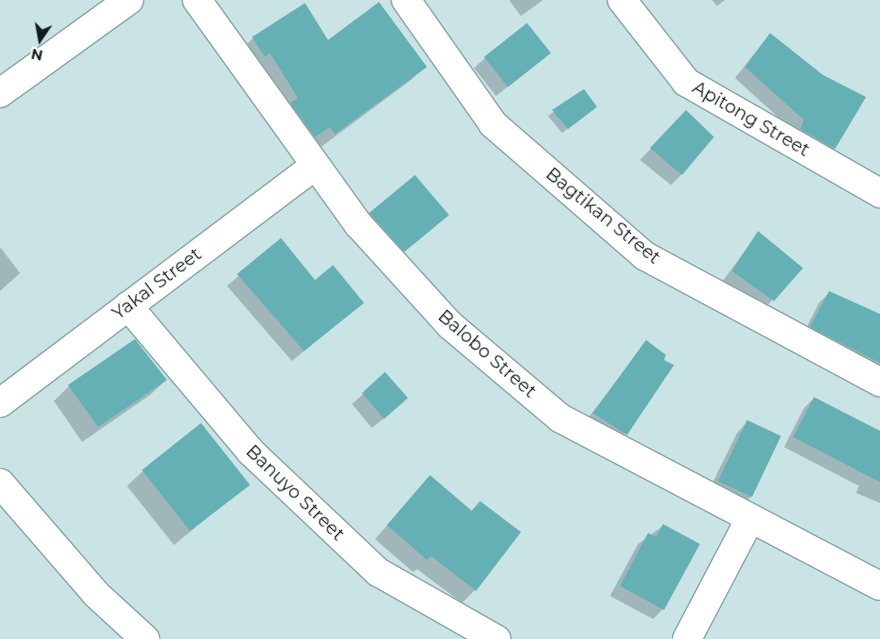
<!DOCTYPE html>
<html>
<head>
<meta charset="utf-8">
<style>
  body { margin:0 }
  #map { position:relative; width:880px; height:639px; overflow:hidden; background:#cae4e6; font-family:Montserrat,sans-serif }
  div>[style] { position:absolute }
  .shadow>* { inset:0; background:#0003 }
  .building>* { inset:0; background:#64b0b4 }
  .roads { filter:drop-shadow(1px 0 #8aa4a5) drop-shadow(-1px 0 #8aa4a5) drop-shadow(0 1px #8aa4a5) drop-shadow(0 -1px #8aa4a5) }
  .minor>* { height:28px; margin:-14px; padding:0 14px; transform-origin:14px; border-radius:14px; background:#fff }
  span { translate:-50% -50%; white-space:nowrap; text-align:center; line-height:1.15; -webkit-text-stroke:4px #fff; paint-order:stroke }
  .street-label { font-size:18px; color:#111b1c }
  .north { position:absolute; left:15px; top:15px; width:50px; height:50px; -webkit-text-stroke:4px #fff; paint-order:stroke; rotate:192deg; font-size:14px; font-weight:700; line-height:20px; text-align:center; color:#111b1c }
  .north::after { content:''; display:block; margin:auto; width:18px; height:22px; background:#111b1c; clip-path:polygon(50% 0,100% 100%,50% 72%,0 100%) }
</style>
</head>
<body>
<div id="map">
  <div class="shadow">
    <div style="clip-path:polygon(509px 0,543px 0,521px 16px)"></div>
    <div style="clip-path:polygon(712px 0,725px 0,717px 6px)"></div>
    <div style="clip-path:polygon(770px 34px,834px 148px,824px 159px,735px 78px)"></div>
    <div style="clip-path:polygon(253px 38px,328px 41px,425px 66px,411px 80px,321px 147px,316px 140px,300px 150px,239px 52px)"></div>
    <div style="clip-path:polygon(549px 53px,496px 96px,474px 68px,485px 58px)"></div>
    <div style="clip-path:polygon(583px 91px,590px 112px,562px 133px,548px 116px)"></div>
    <div style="clip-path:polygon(676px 122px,682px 174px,671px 185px,640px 160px)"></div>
    <div style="clip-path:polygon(370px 214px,437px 225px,393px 261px,359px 224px)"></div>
    <div style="clip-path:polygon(758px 233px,801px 268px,762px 311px,722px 282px)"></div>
    <div style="clip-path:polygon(281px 240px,315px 282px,362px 303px,292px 361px,227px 286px)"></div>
    <div style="clip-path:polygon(0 247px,20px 273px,0 291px)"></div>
    <div style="clip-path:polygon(830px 292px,880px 316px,880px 372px,801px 338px,819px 303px)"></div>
    <div style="clip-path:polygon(646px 342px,662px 361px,673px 365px,617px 443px,585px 422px)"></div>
    <div style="clip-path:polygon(385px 374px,396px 408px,372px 428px,352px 404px)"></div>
    <div style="clip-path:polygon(166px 380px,150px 395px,82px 442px,54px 401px,69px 386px)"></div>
    <div style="clip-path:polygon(814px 398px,880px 431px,880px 503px,856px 493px,859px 486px,784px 447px,804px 408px)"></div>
    <div style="clip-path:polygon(747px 422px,779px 436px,751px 497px,740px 507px,708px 492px,737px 433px)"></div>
    <div style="clip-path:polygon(143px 471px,248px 484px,174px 545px,127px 486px)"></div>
    <div style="clip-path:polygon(430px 477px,471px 511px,480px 502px,475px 590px,462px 603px,417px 569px,413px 572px,375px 539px)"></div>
    <div style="clip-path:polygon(663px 526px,663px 609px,653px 619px,610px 596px,638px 544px)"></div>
  </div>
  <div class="building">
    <div style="clip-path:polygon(379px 2px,427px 67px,335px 134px,330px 127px,315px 137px,290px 103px,298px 98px,270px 53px,265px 57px,252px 37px,305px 3px,328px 40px)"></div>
    <div style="clip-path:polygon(527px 23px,551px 53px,508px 87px,484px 57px)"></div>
    <div style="clip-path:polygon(770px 33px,823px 75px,866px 97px,835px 149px,800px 129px,804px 120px,745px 67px)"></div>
    <div style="clip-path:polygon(584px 89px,597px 107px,568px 129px,552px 110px)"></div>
    <div style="clip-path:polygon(686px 110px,714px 137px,682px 175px,650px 148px)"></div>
    <div style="clip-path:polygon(415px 175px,449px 215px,404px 252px,369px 213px)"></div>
    <div style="clip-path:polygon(758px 231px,803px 268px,774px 301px,732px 271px)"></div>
    <div style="clip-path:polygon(281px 238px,315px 280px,333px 265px,364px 303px,304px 351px,237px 274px)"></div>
    <div style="clip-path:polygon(829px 291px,880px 314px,880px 363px,810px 327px)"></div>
    <div style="clip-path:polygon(135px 339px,167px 380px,98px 427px,68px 385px)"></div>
    <div style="clip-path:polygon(646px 340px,666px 355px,664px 360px,674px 365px,627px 435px,593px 413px)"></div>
    <div style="clip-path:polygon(385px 372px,408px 398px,384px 419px,362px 393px)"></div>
    <div style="clip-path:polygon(814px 397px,880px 431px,880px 482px,793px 437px)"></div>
    <div style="clip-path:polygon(747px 420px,781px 436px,752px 497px,718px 481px)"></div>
    <div style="clip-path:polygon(201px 423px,250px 485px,190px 531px,142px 470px)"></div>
    <div style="clip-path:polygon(430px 475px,472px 511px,480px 501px,521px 532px,476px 591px,431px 556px,427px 560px,387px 525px)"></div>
    <div style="clip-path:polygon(663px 524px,700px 544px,664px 610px,620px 586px,648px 533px,656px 537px)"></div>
  </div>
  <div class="roads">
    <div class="minor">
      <div style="left:197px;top:0;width:276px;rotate:54.3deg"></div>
      <div style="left:358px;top:224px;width:137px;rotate:47.7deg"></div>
      <div style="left:450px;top:325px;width:144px;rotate:40.2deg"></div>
      <div style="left:560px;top:418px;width:361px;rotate:27.7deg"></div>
      <div style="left:406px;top:0;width:151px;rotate:54.9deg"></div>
      <div style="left:493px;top:124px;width:201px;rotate:41deg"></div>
      <div style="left:645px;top:256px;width:267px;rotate:28.2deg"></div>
      <div style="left:622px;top:0;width:104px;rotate:52deg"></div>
      <div style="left:686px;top:82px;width:224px;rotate:29.8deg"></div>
      <div style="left:0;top:93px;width:159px;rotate:-35.8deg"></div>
      <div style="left:128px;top:306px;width:191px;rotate:49.9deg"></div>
      <div style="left:251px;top:452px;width:175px;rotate:43.4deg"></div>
      <div style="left:378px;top:572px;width:136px;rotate:29.6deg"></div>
      <div style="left:0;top:403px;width:394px;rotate:-37deg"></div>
      <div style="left:0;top:483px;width:147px;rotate:49.1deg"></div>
      <div style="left:96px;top:594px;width:67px;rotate:42.6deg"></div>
      <div style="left:687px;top:639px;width:136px;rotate:-62.3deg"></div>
    </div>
  </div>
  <div class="street-label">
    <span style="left:751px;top:119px;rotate:30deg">Apitong Street</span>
    <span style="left:603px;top:216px;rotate:39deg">Bagtikan Street</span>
    <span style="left:157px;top:284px;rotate:-37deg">Yakal Street</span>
    <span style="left:487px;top:354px;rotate:41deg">Balobo Street</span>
    <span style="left:295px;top:493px;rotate:44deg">Banuyo Street</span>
  </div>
  <div class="north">N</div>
</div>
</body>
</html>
